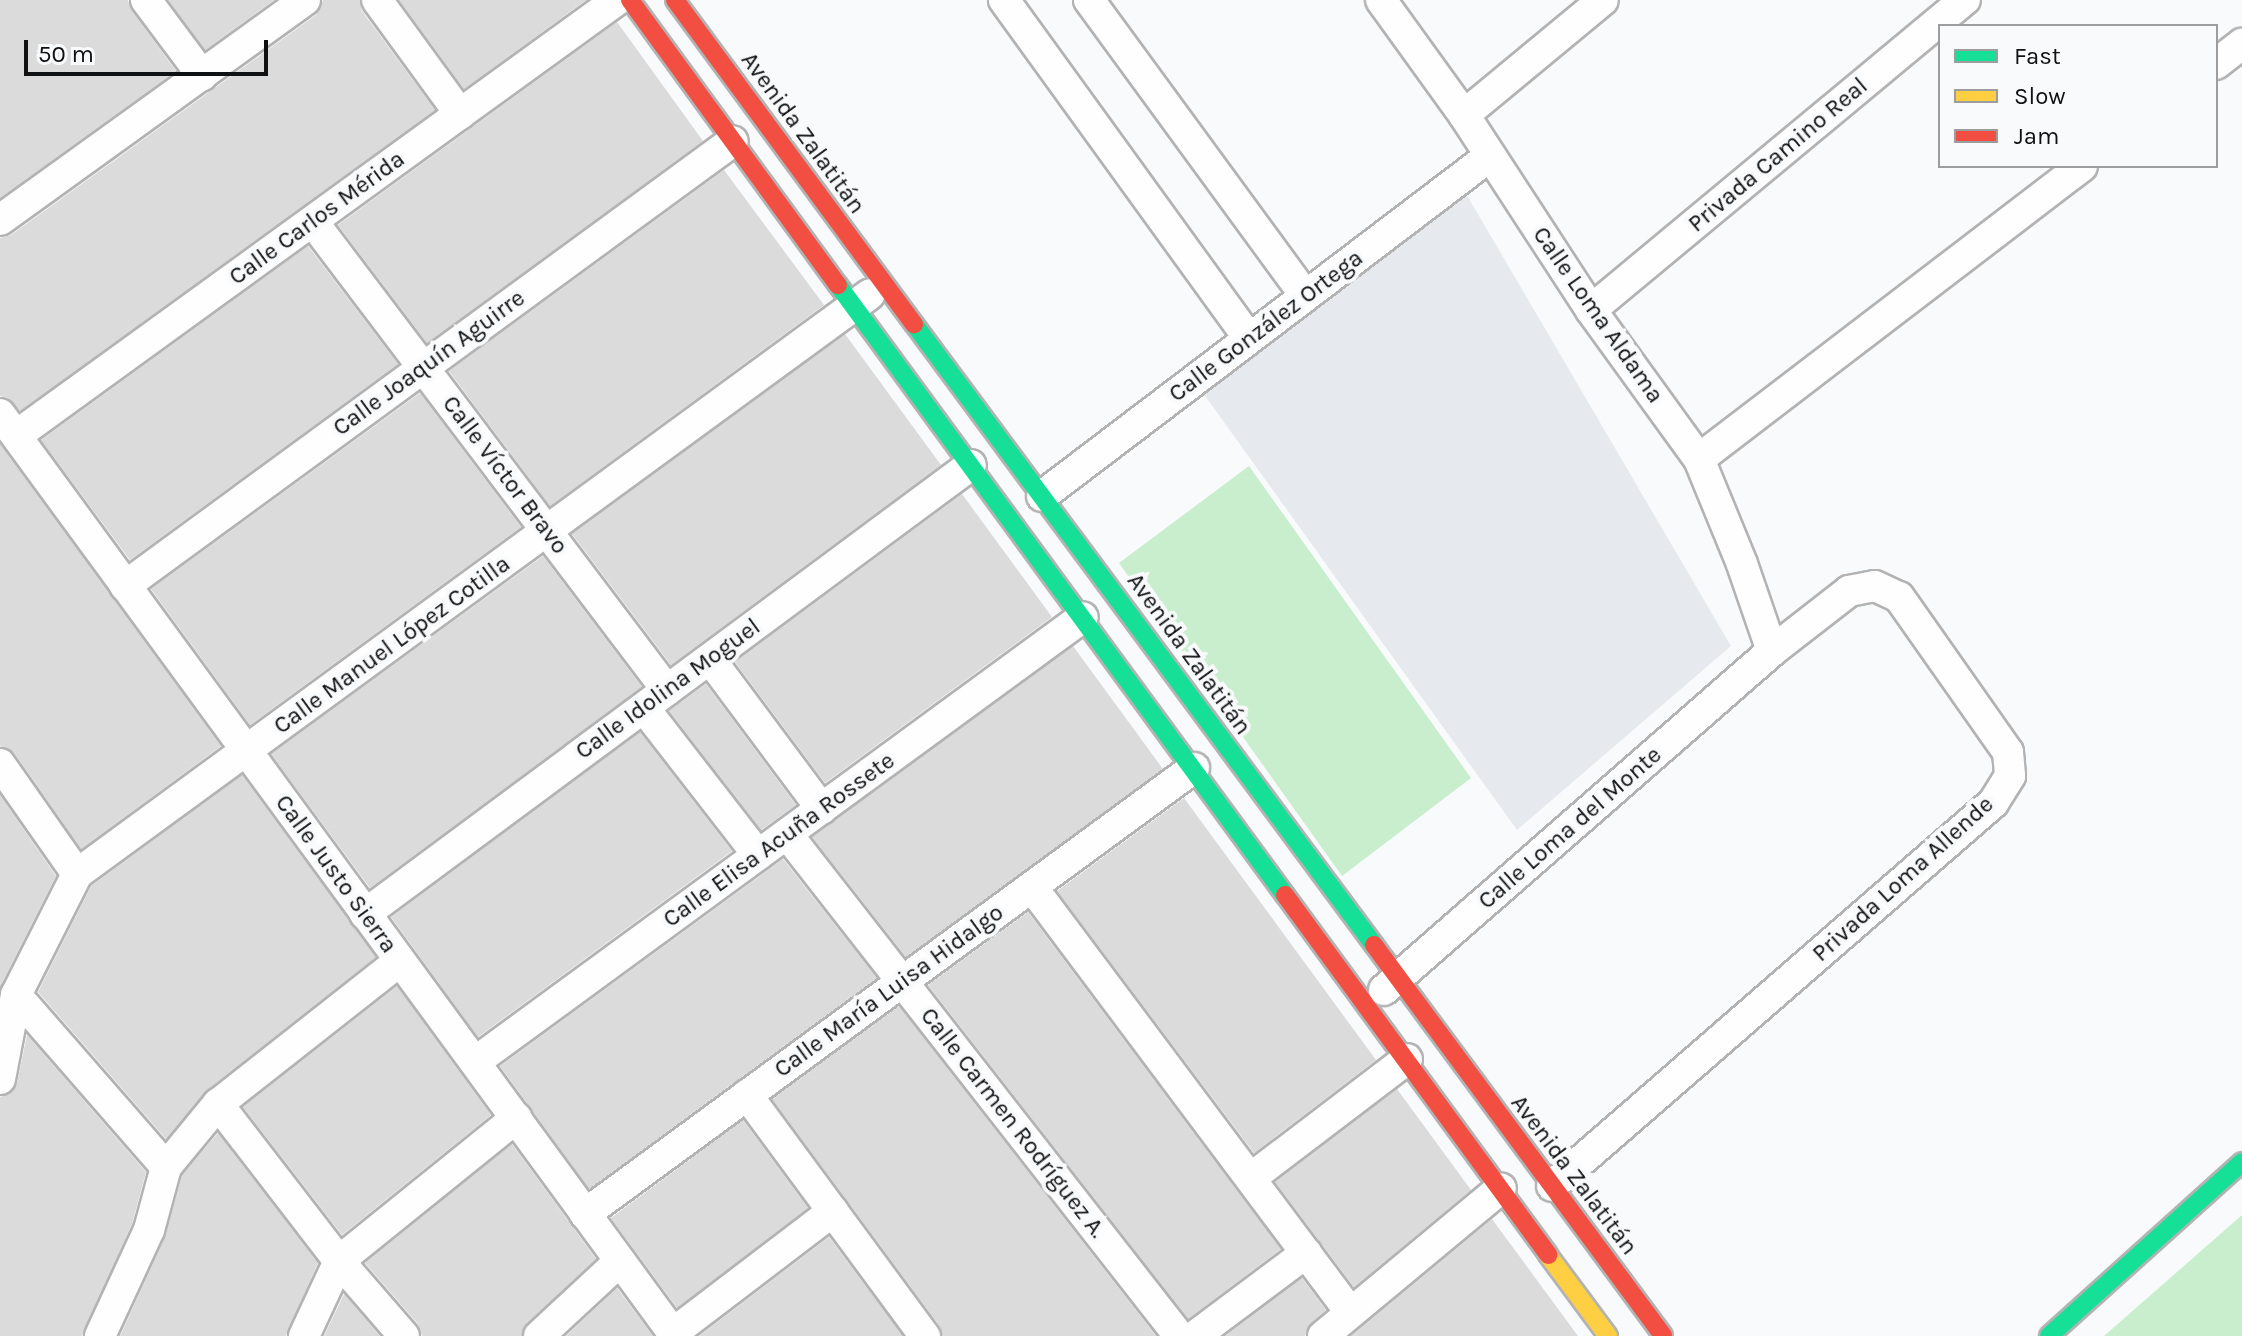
<!DOCTYPE html>
<html>
<head>
<meta charset="utf-8">
<style>
  body { margin:0 }
  #map { position:relative; width:2242px; height:1336px; overflow:hidden; background:#f9fafb; font-family:Karla,sans-serif }
  div>[style] { position:absolute }
  .built>* { inset:0; background:#e6eaef }
  .green>* { inset:0; background:#c8eece }
  .building>* { inset:0; background:#dbdbdb }
  .roads { filter:drop-shadow(2px 0 #b3b3b4) drop-shadow(-2px 0 #b3b3b4) drop-shadow(0 2px #b3b3b4) drop-shadow(0 -2px #b3b3b4) }
  .street>* { height:30px; margin:-15px; padding:0 15px; transform-origin:15px; border-radius:15px; background:#fefefe }
  .fast>* { height:18px; margin:-9px; padding:0 9px; transform-origin:9px; border-radius:9px; background:#16e098 }
  .slow>* { height:18px; margin:-9px; padding:0 9px; transform-origin:9px; border-radius:9px; background:#ffcf43 }
  .jam>* { height:18px; margin:-9px; padding:0 9px; transform-origin:9px; border-radius:9px; background:#f24e42 }
  span { translate:-50% -50%; white-space:nowrap; text-align:center; line-height:1.15; -webkit-text-stroke:8px #f8fafc; paint-order:stroke }
  .street-label { font-size:24px; color:#101112 }
  .legend { position:absolute; left:1938px; top:24px; width:280px; height:144px; box-sizing:border-box; background:#f8fafc; border:2px solid #9b9d9e; margin:0; padding:10px 14px; list-style:none; font-size:24px; color:#101112 }
  .legend li { display:flex; align-items:center; gap:16px; height:40px }
  .legend b { width:40px; border:2px solid #9b9d9e }
  .scale { position:absolute; left:24px; top:40px; width:244px; height:36px; box-sizing:border-box; border:4px solid #101112; border-top:0; padding-left:10px; font-size:24px; line-height:28px; white-space:nowrap; color:#101112; -webkit-text-stroke:6px #f8fafc; paint-order:stroke }
</style>
</head>
<body>
<div id="map">
  <div class="built">
    <div style="clip-path:polygon(1465px 192px,1731px 646px,1517px 830px,1203px 393px)"></div>
  </div>
  <div class="green">
    <div style="clip-path:polygon(1249px 466px,1471px 778px,1342px 876px,1119px 563px)"></div>
    <div style="clip-path:polygon(2242px 1215px,2242px 1336px,2104px 1336px)"></div>
  </div>
  <div class="building">
    <div style="clip-path:polygon(0 0,128px 0,132px 11px,176px 71px,0 198px)"></div>
    <div style="clip-path:polygon(168px 0,274px 0,205px 50px)"></div>
    <div style="clip-path:polygon(323px 0,359px 0,362px 11px,435px 110px,20px 411px,8px 398px,0 396px,0 238px,11px 235px,316px 15px)"></div>
    <div style="clip-path:polygon(399px 0,586px 0,464px 89px)"></div>
    <div style="clip-path:polygon(617px 22px,703px 141px,427px 343px,338px 225px)"></div>
    <div style="clip-path:polygon(724px 170px,824px 305px,550px 506px,449px 371px)"></div>
    <div style="clip-path:polygon(308px 246px,398px 364px,130px 560px,41px 440px)"></div>
    <div style="clip-path:polygon(845px 334px,941px 465px,671px 665px,572px 534px)"></div>
    <div style="clip-path:polygon(420px 393px,521px 527px,250px 725px,151px 589px)"></div>
    <div style="clip-path:polygon(0 444px,221px 746px,81px 849px,15px 754px,0 746px)"></div>
    <div style="clip-path:polygon(962px 494px,1052px 617px,825px 783px,735px 662px)"></div>
    <div style="clip-path:polygon(543px 556px,642px 687px,370px 888px,271px 754px)"></div>
    <div style="clip-path:polygon(1073px 646px,1163px 769px,906px 957px,812px 837px)"></div>
    <div style="clip-path:polygon(706px 684px,796px 805px,761px 830px,669px 711px)"></div>
    <div style="clip-path:polygon(640px 732px,732px 851px,478px 1037px,391px 917px)"></div>
    <div style="clip-path:polygon(242px 775px,376px 957px,207px 1090px,166px 1139px,38px 992px,91px 886px)"></div>
    <div style="clip-path:polygon(0 795px,56px 876px,0 987px)"></div>
    <div style="clip-path:polygon(1184px 798px,1376px 1060px,1254px 1153px,1057px 891px)"></div>
    <div style="clip-path:polygon(783px 859px,877px 978px,589px 1189px,500px 1066px)"></div>
    <div style="clip-path:polygon(1028px 912px,1281px 1249px,1188px 1319px,928px 985px)"></div>
    <div style="clip-path:polygon(397px 986px,491px 1115px,342px 1235px,243px 1107px)"></div>
    <div style="clip-path:polygon(899px 1006px,1156px 1336px,943px 1336px,939px 1325px,772px 1099px)"></div>
    <div style="clip-path:polygon(27px 1035px,146px 1172px,132px 1224px,82px 1336px,0 1336px,0 1097px,13px 1091px,17px 1083px)"></div>
    <div style="clip-path:polygon(1397px 1089px,1471px 1190px,1354px 1287px,1275px 1182px)"></div>
    <div style="clip-path:polygon(743px 1120px,808px 1208px,677px 1308px,611px 1218px)"></div>
    <div style="clip-path:polygon(218px 1133px,318px 1263px,286px 1336px,120px 1336px,165px 1237px,182px 1175px)"></div>
    <div style="clip-path:polygon(512px 1144px,596px 1259px,527px 1323px,522px 1336px,422px 1336px,418px 1324px,365px 1263px)"></div>
    <div style="clip-path:polygon(1492px 1219px,1578px 1336px,1351px 1336px)"></div>
    <div style="clip-path:polygon(829px 1237px,903px 1336px,699px 1336px)"></div>
    <div style="clip-path:polygon(1302px 1278px,1326px 1310px,1311px 1323px,1305px 1336px,1225px 1336px)"></div>
    <div style="clip-path:polygon(617px 1288px,653px 1336px,566px 1336px)"></div>
    <div style="clip-path:polygon(344px 1294px,380px 1336px,324px 1336px)"></div>
  </div>
  <div class="roads">
    <div class="street">
      <div style="left:146px;top:0;width:94px;rotate:53.3deg"></div>
      <div style="left:377px;top:0;width:141px;rotate:53.9deg"></div>
      <div style="left:1004px;top:0;width:417px;rotate:54.1deg"></div>
      <div style="left:1089px;top:0;width:366px;rotate:53.8deg"></div>
      <div style="left:1381px;top:0;width:142px;rotate:54.2deg"></div>
      <div style="left:1464px;top:115px;width:233px;rotate:56.9deg"></div>
      <div style="left:1591px;top:310px;width:184px;rotate:54.1deg"></div>
      <div style="left:1699px;top:459px;width:113px;rotate:67.7deg"></div>
      <div style="left:1742px;top:564px;width:92px;rotate:71deg"></div>
      <div style="left:2216px;top:64px;width:33px;rotate:-38deg"></div>
      <div style="left:1464px;top:115px;width:180px;rotate:-39.6deg"></div>
      <div style="left:0;top:220px;width:376px;rotate:-35.8deg"></div>
      <div style="left:313px;top:222px;width:587px;rotate:52.9deg"></div>
      <div style="left:1591px;top:310px;width:486px;rotate:-39.7deg"></div>
      <div style="left:0;top:414px;width:1143px;rotate:53.79deg"></div>
      <div style="left:17px;top:435px;width:741px;rotate:-35.94deg"></div>
      <div style="left:1699px;top:459px;width:482px;rotate:-37.4deg"></div>
      <div style="left:1042px;top:496px;width:562px;rotate:-37.2deg"></div>
      <div style="left:125px;top:586px;width:753px;rotate:-36.2deg"></div>
      <div style="left:710px;top:659px;width:187px;rotate:53.3deg"></div>
      <div style="left:644px;top:708px;width:186px;rotate:52.2deg"></div>
      <div style="left:0;top:764px;width:134px;rotate:55deg"></div>
      <div style="left:787px;top:834px;width:637px;rotate:52.01deg"></div>
      <div style="left:1032px;top:887px;width:531px;rotate:53.19deg"></div>
      <div style="left:365px;top:914px;width:754px;rotate:-36.54deg"></div>
      <div style="left:1384px;top:990px;width:515px;rotate:-41.14deg"></div>
      <div style="left:1772px;top:651px;width:98px;rotate:-37.9deg"></div>
      <div style="left:1849px;top:591px;width:26px;rotate:-11deg"></div>
      <div style="left:1875px;top:586px;width:26px;rotate:25deg"></div>
      <div style="left:1899px;top:597px;width:189px;rotate:54.9deg"></div>
      <div style="left:2008px;top:752px;width:24px;rotate:85deg"></div>
      <div style="left:2010px;top:776px;width:32px;rotate:122deg"></div>
      <div style="left:1993px;top:803px;width:584px;rotate:139.03deg"></div>
      <div style="left:16px;top:995px;width:228px;rotate:48.9deg"></div>
      <div style="left:475px;top:1062px;width:753px;rotate:-36.2deg"></div>
      <div style="left:0;top:1079px;width:86px;rotate:-79.2deg"></div>
      <div style="left:16px;top:995px;width:136px;rotate:-63.2deg"></div>
      <div style="left:77px;top:874px;width:982px;rotate:-36.18deg"></div>
      <div style="left:747px;top:1095px;width:300px;rotate:53.6deg"></div>
      <div style="left:218px;top:1104px;width:198px;rotate:52.4deg"></div>
      <div style="left:339px;top:1261px;width:99px;rotate:49.1deg"></div>
      <div style="left:1251px;top:1178px;width:196px;rotate:-37.3deg"></div>
      <div style="left:585px;top:1214px;width:755px;rotate:-36.22deg"></div>
      <div style="left:673px;top:1333px;width:201px;rotate:-37.3deg"></div>
      <div style="left:100px;top:1336px;width:117px;rotate:-65.2deg"></div>
      <div style="left:149px;top:1230px;width:65px;rotate:-74.9deg"></div>
      <div style="left:166px;top:1167px;width:82px;rotate:-50.5deg"></div>
      <div style="left:218px;top:1104px;width:231px;rotate:-38.2deg"></div>
      <div style="left:304px;top:1336px;width:83px;rotate:-65deg"></div>
      <div style="left:339px;top:1261px;width:228px;rotate:-38.9deg"></div>
      <div style="left:539px;top:1336px;width:110px;rotate:-42.8deg"></div>
      <div style="left:1195px;top:1336px;width:139px;rotate:-36.8deg"></div>
      <div style="left:1323px;top:1336px;width:231px;rotate:-39.7deg"></div>
    </div>
    <div class="fast">
      <div style="left:838px;top:285px;width:756px;rotate:53.77deg"></div>
      <div style="left:914px;top:324px;width:773px;rotate:53.47deg"></div>
      <div style="left:2049px;top:1336px;width:260px;rotate:-42deg"></div>
    </div>
    <div class="slow">
      <div style="left:1548px;top:1255px;width:101px;rotate:53.5deg"></div>
    </div>
    <div class="jam">
      <div style="left:630px;top:0;width:353px;rotate:53.9deg"></div>
      <div style="left:675px;top:0;width:403px;rotate:53.6deg"></div>
      <div style="left:1285px;top:895px;width:446px;rotate:53.8deg"></div>
      <div style="left:1374px;top:945px;width:486px;rotate:53.5deg"></div>
    </div>
  </div>
  <div class="street-label">
    <span style="left:803px;top:133px;rotate:54deg">Avenida Zalatitán</span>
    <span style="left:1778px;top:155px;rotate:-40deg">Privada Camino Real</span>
    <span style="left:317px;top:218px;rotate:-36deg">Calle Carlos Mérida</span>
    <span style="left:1598px;top:315px;rotate:55deg">Calle Loma Aldama</span>
    <span style="left:1266px;top:326px;rotate:-37deg">Calle González Ortega</span>
    <span style="left:429px;top:363px;rotate:-36deg">Calle Joaquín Aguirre</span>
    <span style="left:505px;top:475px;rotate:53deg">Calle Víctor Bravo</span>
    <span style="left:392px;top:645px;rotate:-36deg">Calle Manuel López Cotilla</span>
    <span style="left:1189px;top:654px;rotate:54deg">Avenida Zalatitán</span>
    <span style="left:668px;top:689px;rotate:-36deg">Calle Idolina Moguel</span>
    <span style="left:1570px;top:828px;rotate:-41deg">Calle Loma del Monte</span>
    <span style="left:779px;top:840px;rotate:-36deg">Calle Elisa Acuña Rossete</span>
    <span style="left:336px;top:874px;rotate:54deg">Calle Justo Sierra</span>
    <span style="left:1903px;top:879px;rotate:-42deg">Privada Loma Allende</span>
    <span style="left:889px;top:991px;rotate:-36deg">Calle María Luisa Hidalgo</span>
    <span style="left:1013px;top:1123px;rotate:52deg">Calle Carmen Rodríguez A.</span>
    <span style="left:1574px;top:1175px;rotate:53deg">Avenida Zalatitán</span>
  </div>
  <ul class="legend">
  <li><b style="height:10px;background:#16e098"></b>Fast</li>
  <li><b style="height:10px;background:#ffcf43"></b>Slow</li>
  <li><b style="height:10px;background:#f24e42"></b>Jam</li>
  </ul>
  <div class="scale">50 m</div>
</div>
</body>
</html>
